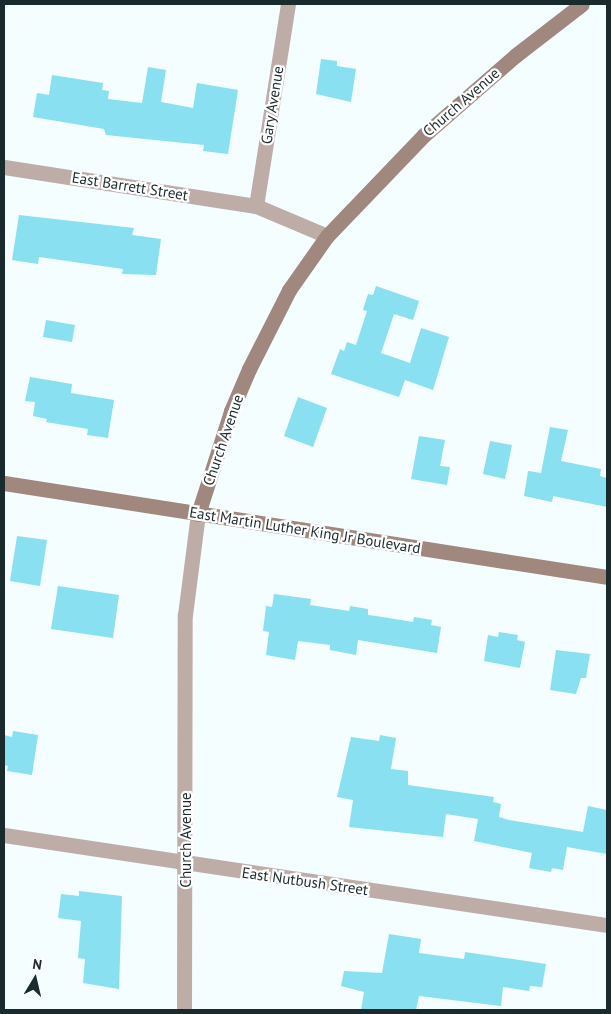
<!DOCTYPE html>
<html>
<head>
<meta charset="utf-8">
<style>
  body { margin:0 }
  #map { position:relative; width:611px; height:1014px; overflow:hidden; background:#f4fdff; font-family:"PT Sans",sans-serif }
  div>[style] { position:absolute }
  .building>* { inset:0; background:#88e0f0 }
  .street>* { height:15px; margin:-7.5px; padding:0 7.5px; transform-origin:7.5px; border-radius:7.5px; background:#beada7 }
  .secondary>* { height:15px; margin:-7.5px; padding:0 7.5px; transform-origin:7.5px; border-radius:7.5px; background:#a0887e }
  span { translate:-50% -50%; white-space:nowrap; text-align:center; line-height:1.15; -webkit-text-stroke:4.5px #fff; paint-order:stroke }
  .street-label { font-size:15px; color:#1a2b2e }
  .frame { position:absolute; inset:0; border:5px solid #1a2b2e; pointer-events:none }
  .north { position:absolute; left:10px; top:954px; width:50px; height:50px; -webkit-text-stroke:4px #fff; paint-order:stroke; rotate:9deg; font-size:14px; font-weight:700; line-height:20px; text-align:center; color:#1a2b2e }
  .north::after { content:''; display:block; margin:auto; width:18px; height:22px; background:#1a2b2e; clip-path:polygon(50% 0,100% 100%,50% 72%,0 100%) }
</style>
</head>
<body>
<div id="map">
  <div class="building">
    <div style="clip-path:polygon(321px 59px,337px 61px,337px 66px,356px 69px,351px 102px,316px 94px)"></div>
    <div style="clip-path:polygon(148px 67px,166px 70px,161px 102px,193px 108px,197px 83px,238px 90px,228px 154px,203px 151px,204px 145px,106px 135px,104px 129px,33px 117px,37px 93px,49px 95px,52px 75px,103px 83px,102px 90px,109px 91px,108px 99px,142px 103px)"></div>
    <div style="clip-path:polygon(19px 215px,134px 228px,132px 235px,161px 239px,156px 275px,122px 274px,123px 269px,39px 257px,38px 264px,12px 260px)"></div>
    <div style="clip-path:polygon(376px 286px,419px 301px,413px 320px,394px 314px,381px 353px,410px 363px,421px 328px,449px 337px,433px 390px,405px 380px,399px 397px,331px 374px,340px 349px,344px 351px,347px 342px,356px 345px,367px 311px,363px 310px,368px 294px,373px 295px)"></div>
    <div style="clip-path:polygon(46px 320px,75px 325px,72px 342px,43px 337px)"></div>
    <div style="clip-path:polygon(30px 377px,72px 384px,71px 393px,114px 400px,108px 438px,87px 435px,88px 429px,46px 422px,47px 419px,33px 416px,35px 402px,25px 401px)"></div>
    <div style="clip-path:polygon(298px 397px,327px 408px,313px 447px,284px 436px)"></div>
    <div style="clip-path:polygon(550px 427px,568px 430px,561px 461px,601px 469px,600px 476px,607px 478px,607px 507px,553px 496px,552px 502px,524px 496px,528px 471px,541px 473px)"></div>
    <div style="clip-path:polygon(419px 436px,445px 440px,440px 466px,450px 467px,447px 485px,411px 479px)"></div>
    <div style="clip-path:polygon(490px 441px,512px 445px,505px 479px,483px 474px)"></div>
    <div style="clip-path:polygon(17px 536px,47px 540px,40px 586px,10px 581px)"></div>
    <div style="clip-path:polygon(58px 586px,119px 595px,113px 638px,51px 629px)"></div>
    <div style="clip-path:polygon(274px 594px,311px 599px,310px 605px,349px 611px,350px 606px,368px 609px,368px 615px,376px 616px,413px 622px,414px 617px,432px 620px,431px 625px,441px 627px,437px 653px,358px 640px,356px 655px,330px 650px,330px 645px,298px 641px,295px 660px,266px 655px,269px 632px,263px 631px,266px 606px,272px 607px)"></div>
    <div style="clip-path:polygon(499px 632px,518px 635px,517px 640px,525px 642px,520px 668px,484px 661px,488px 635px,498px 637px)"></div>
    <div style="clip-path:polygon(556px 650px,590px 654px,586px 678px,581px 678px,576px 694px,550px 690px)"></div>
    <div style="clip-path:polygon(13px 731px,38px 735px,32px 775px,7px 771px,8px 766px,4px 765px,4px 735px,12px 737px)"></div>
    <div style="clip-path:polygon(380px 735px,396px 738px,391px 769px,408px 771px,408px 785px,494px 797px,493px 802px,501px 804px,499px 817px,509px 820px,583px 832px,588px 806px,607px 810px,607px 854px,567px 847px,563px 870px,552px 868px,551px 872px,529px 868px,532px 853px,474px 841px,478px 819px,446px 814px,443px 837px,349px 827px,353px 800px,337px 797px,351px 737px,379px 741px)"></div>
    <div style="clip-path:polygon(79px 891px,122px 896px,119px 989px,83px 983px,85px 959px,78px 958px,81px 921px,58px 918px,61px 894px,79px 896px)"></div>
    <div style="clip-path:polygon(389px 934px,421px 939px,419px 953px,464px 959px,465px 952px,546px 964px,542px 987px,530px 986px,529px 991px,503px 987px,501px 1006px,419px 996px,416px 1010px,361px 1010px,364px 992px,341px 986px,344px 971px,382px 973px)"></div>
  </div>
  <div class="street">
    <div style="left:4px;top:167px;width:255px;rotate:8.8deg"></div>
    <div style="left:256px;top:206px;width:77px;rotate:22.9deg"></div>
    <div style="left:256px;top:206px;width:205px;rotate:-81deg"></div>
    <div style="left:4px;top:835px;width:610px;rotate:8.49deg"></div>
    <div style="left:184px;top:1010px;width:395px;rotate:-89.9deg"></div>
    <div style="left:185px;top:615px;width:102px;rotate:-82.7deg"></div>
  </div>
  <div class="secondary">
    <div style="left:4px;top:483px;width:610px;rotate:8.86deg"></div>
    <div style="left:198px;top:514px;width:108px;rotate:-72.2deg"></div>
    <div style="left:231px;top:411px;width:46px;rotate:-66.8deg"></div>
    <div style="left:249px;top:369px;width:89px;rotate:-63.1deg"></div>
    <div style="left:289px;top:290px;width:66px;rotate:-54.9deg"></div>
    <div style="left:327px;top:236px;width:140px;rotate:-46.2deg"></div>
    <div style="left:424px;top:135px;width:122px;rotate:-41deg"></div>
    <div style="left:516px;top:55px;width:83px;rotate:-37.7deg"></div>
  </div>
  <div class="street-label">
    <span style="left:461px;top:102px;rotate:-41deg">Church Avenue</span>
    <span style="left:272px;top:105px;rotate:-81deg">Gary Avenue</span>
    <span style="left:130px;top:186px;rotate:9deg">East Barrett Street</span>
    <span style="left:223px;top:440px;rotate:-71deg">Church Avenue</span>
    <span style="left:305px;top:530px;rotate:9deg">East Martin Luther King Jr Boulevard</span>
    <span style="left:186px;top:840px;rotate:-90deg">Church Avenue</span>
    <span style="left:305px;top:881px;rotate:8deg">East Nutbush Street</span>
  </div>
  <div class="frame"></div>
  <div class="north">N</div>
</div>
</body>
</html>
